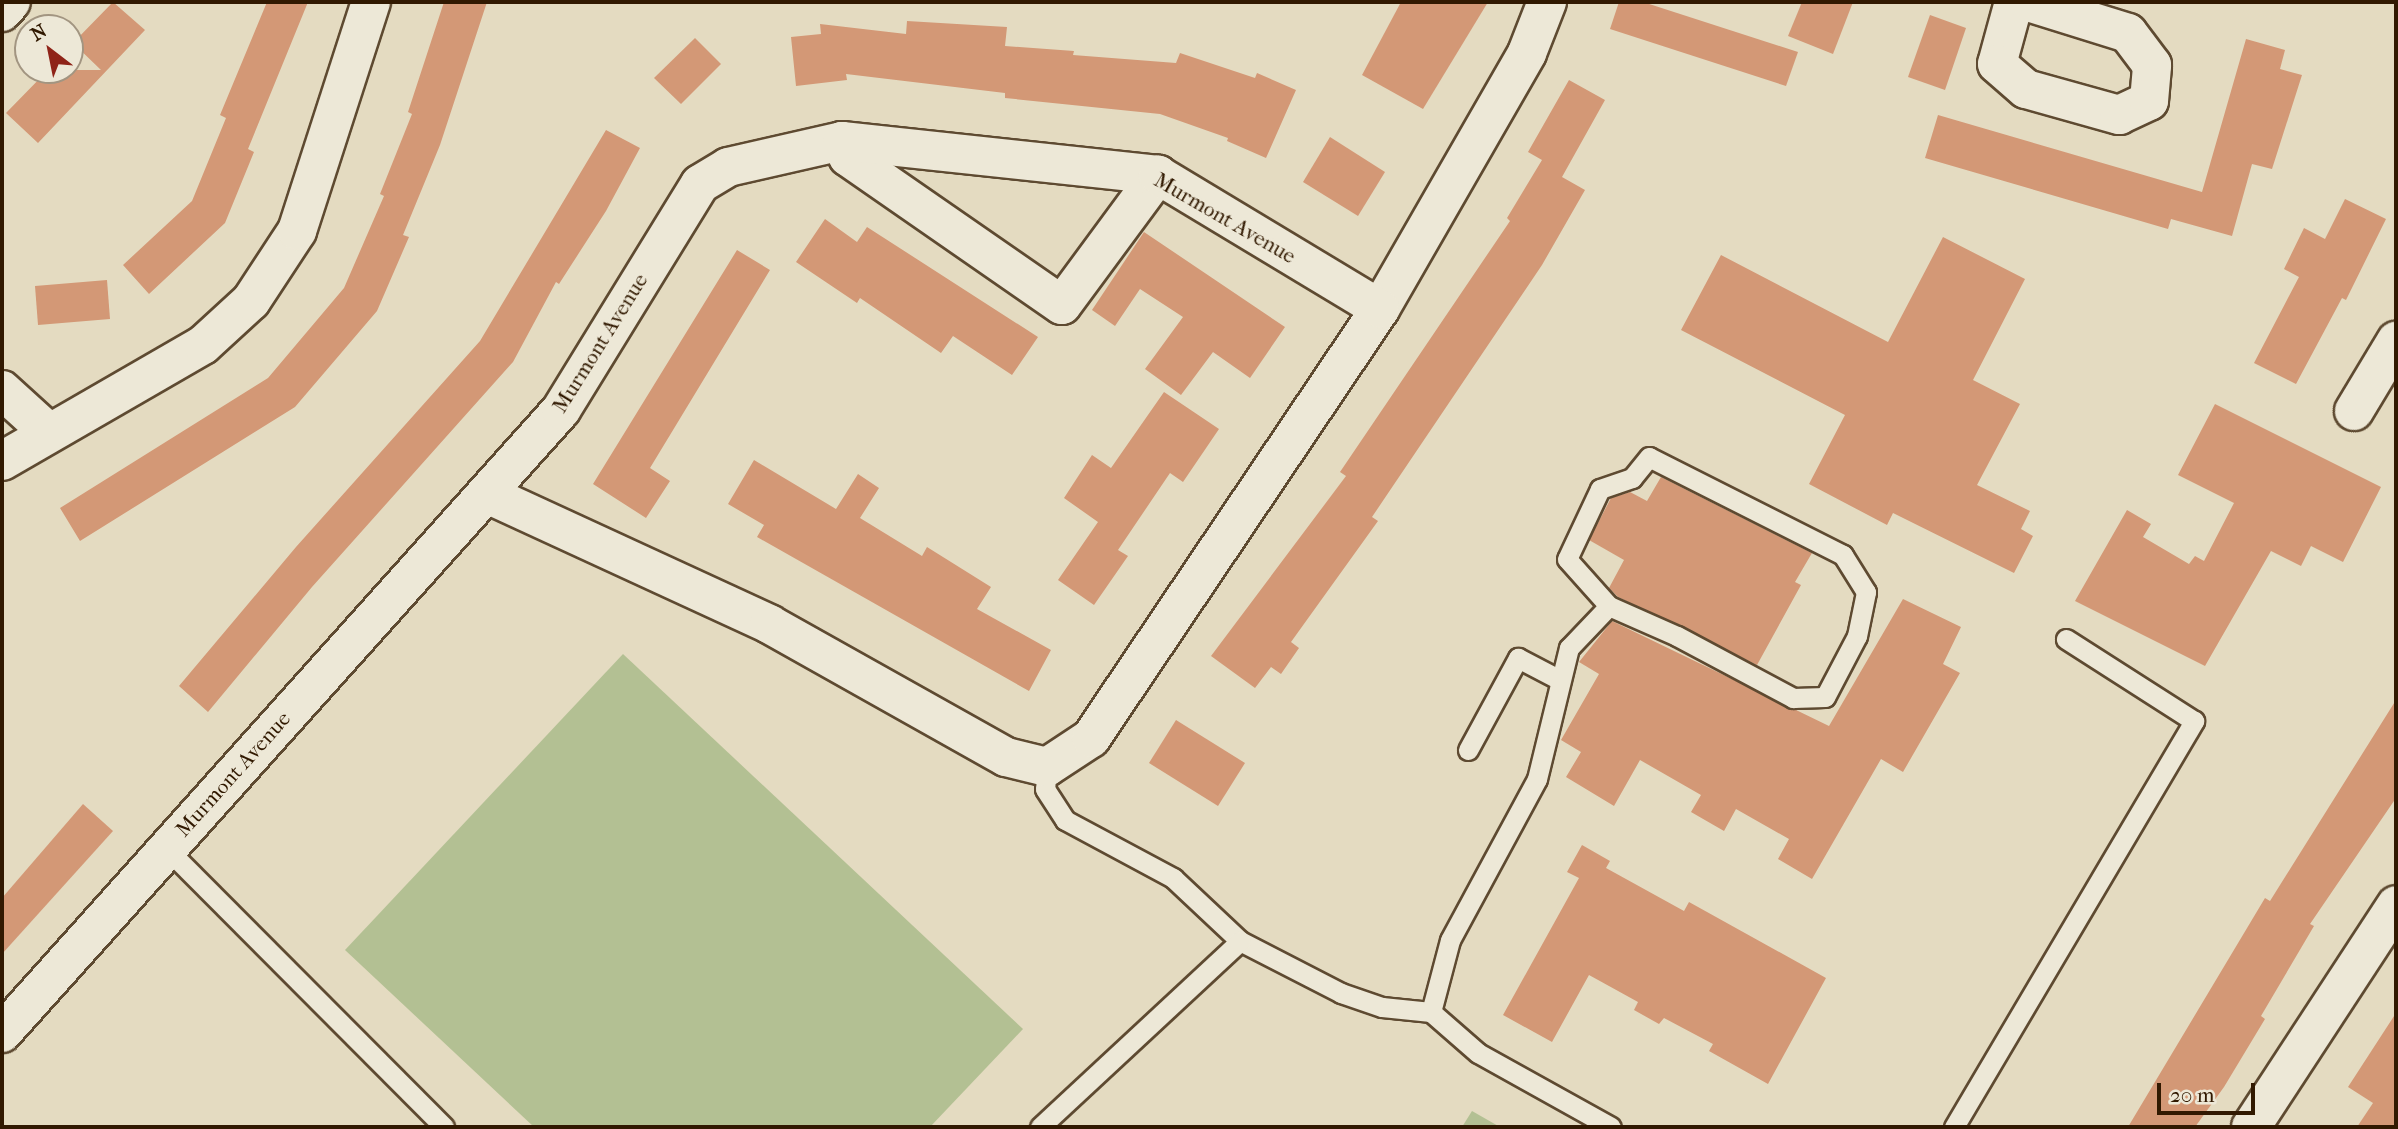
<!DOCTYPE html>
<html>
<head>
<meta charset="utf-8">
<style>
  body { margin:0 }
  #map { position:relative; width:2398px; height:1129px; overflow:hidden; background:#e4dbc1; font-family:"IM FELL French Canon",serif }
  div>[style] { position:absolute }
  .green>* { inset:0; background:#b3c093 }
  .building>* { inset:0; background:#d39876 }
  .roads { filter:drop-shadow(2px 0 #5e4a31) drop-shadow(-2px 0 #5e4a31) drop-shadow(0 2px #5e4a31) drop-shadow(0 -2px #5e4a31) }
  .lane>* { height:19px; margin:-9.5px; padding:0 9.5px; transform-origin:9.5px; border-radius:9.5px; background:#ede8d7 }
  .street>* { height:38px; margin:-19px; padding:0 19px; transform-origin:19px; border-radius:19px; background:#ede8d7 }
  span { translate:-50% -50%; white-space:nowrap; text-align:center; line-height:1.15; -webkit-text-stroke:5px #ede8d7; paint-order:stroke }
  .street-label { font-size:21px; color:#311901 }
  .frame { position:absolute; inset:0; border:4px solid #311901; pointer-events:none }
  .north { position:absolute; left:14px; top:14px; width:70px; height:70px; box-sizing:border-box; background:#ede8d7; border:2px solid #a29581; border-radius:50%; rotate:328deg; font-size:19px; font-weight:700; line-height:28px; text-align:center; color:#311901 }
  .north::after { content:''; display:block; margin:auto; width:24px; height:32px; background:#8f2418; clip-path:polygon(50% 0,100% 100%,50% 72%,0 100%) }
  .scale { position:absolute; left:2157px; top:1083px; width:98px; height:32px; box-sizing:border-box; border:4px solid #311901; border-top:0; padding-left:9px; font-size:21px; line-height:24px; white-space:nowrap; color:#311901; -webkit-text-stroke:5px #ede8d7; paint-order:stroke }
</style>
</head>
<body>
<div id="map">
  <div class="green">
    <div style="clip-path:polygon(623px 654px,1023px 1029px,930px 1127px,534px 1127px,345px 950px)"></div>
    <div style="clip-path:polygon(1472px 1111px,1500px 1127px,1462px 1127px)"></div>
  </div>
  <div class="building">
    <div style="clip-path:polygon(113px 2px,145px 30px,38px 143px,6px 113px,48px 70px,101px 70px,73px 43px)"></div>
    <div style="clip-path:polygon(267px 2px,308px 2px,248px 149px,254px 152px,225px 223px,149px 294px,123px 265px,192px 201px,226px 118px,220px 115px)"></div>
    <div style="clip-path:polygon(444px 2px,487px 2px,440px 145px,403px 235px,409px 237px,377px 311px,295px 407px,80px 541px,60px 508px,268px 378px,344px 288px,384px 196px,380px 194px,412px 114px,408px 112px)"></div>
    <div style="clip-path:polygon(1401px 2px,1488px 2px,1423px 109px,1362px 75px)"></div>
    <div style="clip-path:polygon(1619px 2px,1643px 2px,1798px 52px,1786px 86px,1610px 29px)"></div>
    <div style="clip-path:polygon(1802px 2px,1853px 2px,1833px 54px,1788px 36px)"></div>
    <div style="clip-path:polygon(1930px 15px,1966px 28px,1945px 90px,1908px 77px)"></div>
    <div style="clip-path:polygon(907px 21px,1007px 27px,1005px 46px,1074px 51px,1073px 55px,1176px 63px,1180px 53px,1255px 78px,1257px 73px,1296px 90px,1266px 158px,1227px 141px,1228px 138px,1160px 114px,1005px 98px,1005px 93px,846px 74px,847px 80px,796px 86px,791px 37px,821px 34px,820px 24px,906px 34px)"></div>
    <div style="clip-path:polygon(695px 38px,721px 64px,681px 104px,654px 78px)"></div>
    <div style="clip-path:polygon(2246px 39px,2285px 50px,2280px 69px,2302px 75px,2272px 169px,2252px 164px,2232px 236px,2171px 219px,2168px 229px,1925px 158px,1938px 115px,2202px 192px)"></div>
    <div style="clip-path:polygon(1569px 80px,1605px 100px,1562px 177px,1585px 190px,1542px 265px,1372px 517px,1378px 521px,1291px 642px,1299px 648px,1281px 674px,1271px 667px,1255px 688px,1211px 656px,1346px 476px,1340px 472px,1510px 221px,1507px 218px,1542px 160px,1528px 152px)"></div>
    <div style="clip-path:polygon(606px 130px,640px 148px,606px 211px,559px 284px,556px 282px,513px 362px,312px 587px,208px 712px,179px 686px,296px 547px,480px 341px)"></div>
    <div style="clip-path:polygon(1330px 137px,1385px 172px,1358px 216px,1303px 182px)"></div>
    <div style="clip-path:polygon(2345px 199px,2386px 219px,2346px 300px,2342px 298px,2296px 384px,2254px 363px,2299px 277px,2284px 269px,2304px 228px,2325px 239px)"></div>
    <div style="clip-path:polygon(825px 219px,857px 242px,867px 227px,1038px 337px,1012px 375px,953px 336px,941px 353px,860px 298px,857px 303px,796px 262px)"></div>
    <div style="clip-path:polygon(1144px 232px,1285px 327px,1250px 378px,1213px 352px,1181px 395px,1145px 369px,1183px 317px,1140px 289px,1115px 326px,1092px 310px)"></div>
    <div style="clip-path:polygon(1943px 237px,2025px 279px,1973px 380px,2020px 404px,1977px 485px,2030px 511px,2021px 529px,2033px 536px,2014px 573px,1893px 513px,1887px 525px,1809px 484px,1845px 415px,1681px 330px,1721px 255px,1888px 342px)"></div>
    <div style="clip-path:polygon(737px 250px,770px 270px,650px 468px,670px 481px,646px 518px,593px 484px)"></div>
    <div style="clip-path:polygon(107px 280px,110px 319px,38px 325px,35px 286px)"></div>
    <div style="clip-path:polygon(1164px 392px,1219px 429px,1183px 482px,1170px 473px,1118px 550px,1128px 556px,1094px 605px,1058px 580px,1098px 522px,1064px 498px,1092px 455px,1111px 468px)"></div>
    <div style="clip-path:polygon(2215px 404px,2381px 487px,2343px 562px,2311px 546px,2301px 566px,2271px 551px,2205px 666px,2075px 601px,2127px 510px,2151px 524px,2143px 537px,2189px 564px,2195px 556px,2204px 561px,2234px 503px,2178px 475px)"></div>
    <div style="clip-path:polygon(754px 460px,836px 509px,858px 474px,879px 488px,860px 518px,922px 556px,927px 547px,991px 587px,977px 609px,1051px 650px,1029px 691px,757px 537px,764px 525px,728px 504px)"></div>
    <div style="clip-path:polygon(1661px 477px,1812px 553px,1795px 582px,1801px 585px,1757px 665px,1618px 597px,1609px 588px,1624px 560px,1589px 540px,1611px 498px,1630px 492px,1647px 501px)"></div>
    <div style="clip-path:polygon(1903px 599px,1961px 627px,1943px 664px,1960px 673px,1903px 772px,1881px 759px,1812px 879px,1778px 859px,1789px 839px,1736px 809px,1724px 831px,1691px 812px,1701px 795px,1640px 760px,1614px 806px,1566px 777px,1581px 752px,1561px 740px,1599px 674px,1579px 662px,1612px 621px,1829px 726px)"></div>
    <div style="clip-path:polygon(2396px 700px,2396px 798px,2310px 924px,2314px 926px,2261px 1016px,2265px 1019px,2224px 1087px,2195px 1127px,2128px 1127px,2265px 898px,2270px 901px)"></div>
    <div style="clip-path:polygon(1176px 720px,1245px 763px,1218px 806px,1149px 763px)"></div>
    <div style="clip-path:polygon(83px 804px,113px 831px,2px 954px,2px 898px)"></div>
    <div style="clip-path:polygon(1582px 845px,1610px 861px,1606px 868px,1684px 911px,1689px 902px,1826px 978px,1768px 1084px,1709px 1051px,1713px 1044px,1664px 1018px,1659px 1024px,1634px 1010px,1638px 1002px,1589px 975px,1552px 1042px,1503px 1015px,1579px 878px,1567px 872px)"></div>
    <div style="clip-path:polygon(2396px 1013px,2396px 1127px,2357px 1127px,2373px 1103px,2348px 1087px)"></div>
  </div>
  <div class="roads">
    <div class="lane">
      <div style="left:1468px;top:750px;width:105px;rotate:-61.5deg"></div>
      <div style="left:1518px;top:658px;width:47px;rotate:27.6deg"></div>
      <div style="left:1047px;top:767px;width:22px;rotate:95deg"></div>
      <div style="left:1045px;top:789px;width:37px;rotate:57deg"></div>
      <div style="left:1065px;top:820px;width:123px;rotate:28.2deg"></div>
      <div style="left:1173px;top:878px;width:92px;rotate:43.2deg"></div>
      <div style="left:1240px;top:941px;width:114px;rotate:27.2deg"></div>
      <div style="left:1341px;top:993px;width:43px;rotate:18.9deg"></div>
      <div style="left:1382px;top:1007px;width:49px;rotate:5.8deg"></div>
      <div style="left:1431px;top:1012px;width:62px;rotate:41.1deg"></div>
      <div style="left:1478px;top:1053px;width:152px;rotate:29.1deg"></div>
      <div style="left:166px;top:848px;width:394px;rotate:45.1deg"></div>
      <div style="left:1431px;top:1012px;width:74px;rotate:-75.2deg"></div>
      <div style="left:1450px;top:940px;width:183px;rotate:-61.6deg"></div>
      <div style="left:1537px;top:779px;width:135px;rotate:-76.3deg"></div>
      <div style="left:1569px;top:648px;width:58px;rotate:-46.4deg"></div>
      <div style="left:1609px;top:606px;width:74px;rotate:23.8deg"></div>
      <div style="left:1677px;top:636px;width:132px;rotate:28.1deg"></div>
      <div style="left:1793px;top:698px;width:32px;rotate:-2deg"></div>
      <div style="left:1825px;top:697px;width:69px;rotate:-62.3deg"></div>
      <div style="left:1857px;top:636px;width:45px;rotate:-78.4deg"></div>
      <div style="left:1866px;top:592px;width:44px;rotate:-121.9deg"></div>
      <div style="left:1843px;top:555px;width:217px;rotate:-153.2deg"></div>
      <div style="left:1649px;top:457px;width:27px;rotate:129deg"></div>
      <div style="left:1632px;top:478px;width:34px;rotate:161deg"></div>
      <div style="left:1600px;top:489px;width:77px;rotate:115.2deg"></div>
      <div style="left:1567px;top:559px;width:63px;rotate:48.2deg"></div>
      <div style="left:1040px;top:1127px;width:273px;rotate:-42.9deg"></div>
      <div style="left:1954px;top:1127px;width:472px;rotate:-59.4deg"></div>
      <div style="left:2194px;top:721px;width:152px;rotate:-147.4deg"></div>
    </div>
    <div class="street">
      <div style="left:2014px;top:2px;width:64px;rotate:105.3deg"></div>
      <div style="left:1997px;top:64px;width:38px;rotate:41deg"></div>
      <div style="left:2026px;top:89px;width:97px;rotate:15.6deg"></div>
      <div style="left:2119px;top:115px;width:33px;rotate:-25deg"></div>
      <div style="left:2149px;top:101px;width:36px;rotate:-85deg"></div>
      <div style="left:2152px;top:65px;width:40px;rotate:-127deg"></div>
      <div style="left:2128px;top:33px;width:105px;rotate:-162.8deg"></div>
      <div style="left:2px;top:12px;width:13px;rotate:-48deg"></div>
      <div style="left:842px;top:141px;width:17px;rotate:69deg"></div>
      <div style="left:848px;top:157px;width:260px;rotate:34.7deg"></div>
      <div style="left:1062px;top:305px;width:162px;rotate:-53.6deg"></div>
      <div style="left:2px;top:390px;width:61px;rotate:42.3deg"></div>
      <div style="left:2354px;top:411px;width:82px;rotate:-59deg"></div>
      <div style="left:2px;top:461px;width:232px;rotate:-30deg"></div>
      <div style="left:203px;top:345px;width:65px;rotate:-42.5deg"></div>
      <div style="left:251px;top:301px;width:84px;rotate:-56.7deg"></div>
      <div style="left:297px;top:231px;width:241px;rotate:-72.1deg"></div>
      <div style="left:487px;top:494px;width:311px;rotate:24.7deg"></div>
      <div style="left:769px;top:624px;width:272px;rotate:29.3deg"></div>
      <div style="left:1006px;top:757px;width:42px;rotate:13.7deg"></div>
      <div style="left:1047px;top:767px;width:53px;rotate:-33.4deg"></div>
      <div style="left:1091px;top:738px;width:517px;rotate:-56.03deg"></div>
      <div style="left:1380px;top:309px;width:295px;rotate:-60.1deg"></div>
      <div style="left:1527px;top:53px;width:55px;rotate:-68.6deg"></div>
      <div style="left:2px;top:1033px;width:837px;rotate:-48.1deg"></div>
      <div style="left:561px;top:410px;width:265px;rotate:-58.4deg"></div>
      <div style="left:700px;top:184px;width:33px;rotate:-31deg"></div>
      <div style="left:728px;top:167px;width:117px;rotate:-12.8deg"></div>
      <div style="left:842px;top:141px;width:318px;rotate:6.1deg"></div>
      <div style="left:1158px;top:175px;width:259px;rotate:31.1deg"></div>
      <div style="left:2251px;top:1127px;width:265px;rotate:-56.8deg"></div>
    </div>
  </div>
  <div class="street-label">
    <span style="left:1225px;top:218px;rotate:30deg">Murmont Avenue</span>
    <span style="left:600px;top:343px;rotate:-58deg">Murmont Avenue</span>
    <span style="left:233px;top:774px;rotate:-48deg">Murmont Avenue</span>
  </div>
  <div class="frame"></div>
  <div class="north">N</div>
  <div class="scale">20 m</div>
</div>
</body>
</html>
